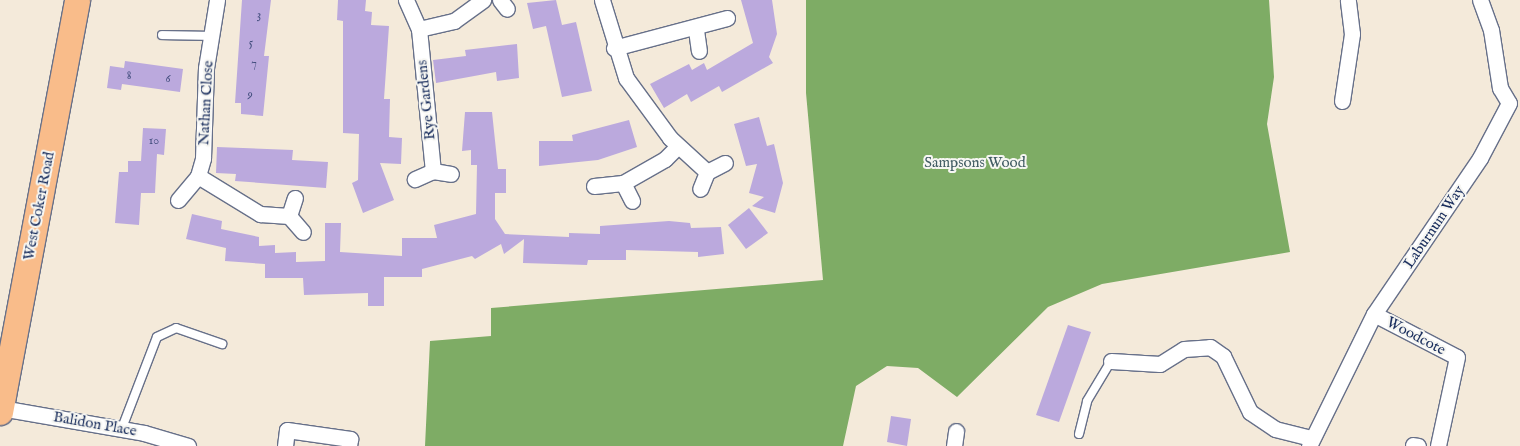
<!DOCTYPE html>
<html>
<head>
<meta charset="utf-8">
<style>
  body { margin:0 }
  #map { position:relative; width:1520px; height:446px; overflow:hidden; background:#f4eada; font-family:"IM FELL English",serif }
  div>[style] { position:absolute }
  .forest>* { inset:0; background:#7eac65 }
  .building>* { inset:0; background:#bba9dd }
  .roads { filter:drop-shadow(1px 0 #677089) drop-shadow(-1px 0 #677089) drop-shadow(0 1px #677089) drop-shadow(0 -1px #677089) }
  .service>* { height:8px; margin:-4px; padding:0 4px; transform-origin:4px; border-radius:4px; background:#fff }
  .minor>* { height:15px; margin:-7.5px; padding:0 7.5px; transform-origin:7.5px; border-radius:7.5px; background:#fff }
  .trunk>* { height:25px; margin:-12.5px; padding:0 12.5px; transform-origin:12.5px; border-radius:12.5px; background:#f9bc8a }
  span { translate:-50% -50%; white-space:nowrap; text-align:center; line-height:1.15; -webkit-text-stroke:4px #f6f6f2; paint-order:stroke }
  .number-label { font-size:12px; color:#434e7e }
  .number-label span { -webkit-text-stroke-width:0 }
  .street-label { font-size:15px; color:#1b2f5e }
  .park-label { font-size:15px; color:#425d64 }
</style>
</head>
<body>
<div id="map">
  <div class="forest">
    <div style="clip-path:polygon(806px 0,1269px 0,1274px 77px,1267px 124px,1290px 252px,1102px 284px,1048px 307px,957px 397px,918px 368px,887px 366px,856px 386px,843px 446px,425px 446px,430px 341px,491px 336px,491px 308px,823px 280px,806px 93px)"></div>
  </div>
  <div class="building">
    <div style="clip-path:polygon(242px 0,271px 0,264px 56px,269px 56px,263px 116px,241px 114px,241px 103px,235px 103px)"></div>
    <div style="clip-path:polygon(338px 0,366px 0,365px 11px,372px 12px,371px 25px,389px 26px,384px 99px,390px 99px,389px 137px,402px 138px,401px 164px,380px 163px,394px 200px,363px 213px,352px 183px,358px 180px,359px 134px,343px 133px,343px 21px,337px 20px)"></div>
    <div style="clip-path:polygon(556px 0,562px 25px,576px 22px,592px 91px,562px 97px,546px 26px,533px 29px,527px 3px)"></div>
    <div style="clip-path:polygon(741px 0,772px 0,777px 34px,769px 57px,773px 63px,722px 92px,719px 86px,691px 102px,687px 94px,664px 108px,650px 84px,689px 64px,692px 70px,704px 63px,707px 70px,753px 43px)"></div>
    <div style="clip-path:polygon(517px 44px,519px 78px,497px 81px,496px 72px,436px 83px,433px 60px,466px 56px,465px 50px)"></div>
    <div style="clip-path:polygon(125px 61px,183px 69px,180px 92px,122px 84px,121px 90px,107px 88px,110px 66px,124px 68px)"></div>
    <div style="clip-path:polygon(465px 112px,492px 112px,498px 169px,506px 169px,506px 193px,495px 193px,495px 219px,505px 234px,569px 237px,569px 233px,600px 234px,600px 226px,669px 221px,690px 223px,691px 228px,721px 227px,724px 254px,698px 257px,698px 252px,626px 250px,626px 260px,588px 260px,587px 265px,523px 263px,524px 239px,504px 254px,501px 244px,475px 259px,472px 256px,422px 269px,422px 277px,384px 277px,384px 306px,368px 306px,368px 293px,304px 295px,303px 278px,265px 278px,265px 264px,225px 261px,226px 248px,186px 239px,192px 214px,222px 221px,221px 229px,259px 237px,259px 246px,275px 245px,275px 253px,296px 252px,296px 262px,325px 261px,325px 223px,341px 223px,340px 252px,402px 256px,402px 238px,437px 238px,434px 225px,476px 214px,477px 165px,471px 165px,471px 150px,462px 151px)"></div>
    <div style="clip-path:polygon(759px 117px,767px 146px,774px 144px,783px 183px,775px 213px,752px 206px,764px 197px,749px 193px,757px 164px,746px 166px,734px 124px)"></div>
    <div style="clip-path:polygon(629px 120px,637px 147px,598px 160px,539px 166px,539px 141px,573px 141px,572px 135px)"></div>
    <div style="clip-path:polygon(143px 128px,166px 129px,164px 155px,157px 154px,155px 193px,141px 193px,139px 225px,115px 223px,119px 172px,128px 172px,128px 161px,141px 161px)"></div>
    <div style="clip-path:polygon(217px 147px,293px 150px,292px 160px,328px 162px,326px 188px,235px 181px,236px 174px,216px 173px)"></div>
    <div style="clip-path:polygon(749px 208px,768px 233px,746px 249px,728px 225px)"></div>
    <div style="clip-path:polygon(1068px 325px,1091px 332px,1059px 422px,1036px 415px)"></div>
    <div style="clip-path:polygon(891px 416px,911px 419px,907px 446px,887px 442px)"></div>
  </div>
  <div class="roads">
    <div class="service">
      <div style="left:162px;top:35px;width:50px;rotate:1.1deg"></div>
      <div style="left:122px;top:428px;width:97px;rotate:-69deg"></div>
      <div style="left:157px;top:337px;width:21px;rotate:-25deg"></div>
      <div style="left:176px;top:328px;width:49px;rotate:19.2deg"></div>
      <div style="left:1079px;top:434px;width:34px;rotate:-76deg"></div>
      <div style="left:1087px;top:401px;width:47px;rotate:-59deg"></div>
    </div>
    <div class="minor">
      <div style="left:406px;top:0;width:32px;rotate:66deg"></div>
      <div style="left:419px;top:29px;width:143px;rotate:84.4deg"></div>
      <div style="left:433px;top:171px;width:20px;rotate:156deg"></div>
      <div style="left:500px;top:0;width:11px;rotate:52deg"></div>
      <div style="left:602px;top:0;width:82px;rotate:72.9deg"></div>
      <div style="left:626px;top:78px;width:74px;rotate:53.7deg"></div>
      <div style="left:670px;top:138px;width:50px;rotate:42.6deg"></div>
      <div style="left:707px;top:172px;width:18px;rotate:112deg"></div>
      <div style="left:419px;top:29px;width:36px;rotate:-13deg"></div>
      <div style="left:454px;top:21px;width:36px;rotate:-36deg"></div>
      <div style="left:696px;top:30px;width:21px;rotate:82deg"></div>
      <div style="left:614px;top:48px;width:117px;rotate:-14.9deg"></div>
      <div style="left:1342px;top:101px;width:68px;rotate:-81.5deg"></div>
      <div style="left:1352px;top:34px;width:34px;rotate:-97deg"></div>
      <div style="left:433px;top:171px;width:18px;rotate:9deg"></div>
      <div style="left:707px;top:172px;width:20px;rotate:-27deg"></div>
      <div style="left:198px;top:176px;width:73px;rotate:31.5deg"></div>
      <div style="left:260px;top:214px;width:29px;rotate:4deg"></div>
      <div style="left:289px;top:216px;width:21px;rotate:49deg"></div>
      <div style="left:623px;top:183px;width:20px;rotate:63deg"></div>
      <div style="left:594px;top:186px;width:29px;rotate:-6deg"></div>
      <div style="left:623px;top:183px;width:48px;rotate:-29.7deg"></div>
      <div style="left:665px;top:159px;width:18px;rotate:-45deg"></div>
      <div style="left:178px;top:200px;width:31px;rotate:-50deg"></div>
      <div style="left:198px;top:176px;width:19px;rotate:-74deg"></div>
      <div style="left:203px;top:158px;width:90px;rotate:-88.1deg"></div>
      <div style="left:206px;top:68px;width:69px;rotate:-80.8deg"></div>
      <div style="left:289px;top:216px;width:19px;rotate:-72deg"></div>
      <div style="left:1374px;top:314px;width:93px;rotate:27.4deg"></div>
      <div style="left:1457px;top:357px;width:91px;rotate:102.1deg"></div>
      <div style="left:1111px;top:361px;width:49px;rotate:3.5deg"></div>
      <div style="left:1160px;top:364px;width:28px;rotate:-32deg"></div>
      <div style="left:1184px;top:349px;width:26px;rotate:-4deg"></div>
      <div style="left:1210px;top:347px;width:16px;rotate:35deg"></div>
      <div style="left:1223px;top:356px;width:62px;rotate:64.3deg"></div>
      <div style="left:1250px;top:412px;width:30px;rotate:34deg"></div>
      <div style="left:1275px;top:429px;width:36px;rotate:14deg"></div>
      <div style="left:1px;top:408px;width:145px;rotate:9.9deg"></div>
      <div style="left:144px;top:433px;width:46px;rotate:16.5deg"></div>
      <div style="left:1413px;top:445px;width:5px;rotate:11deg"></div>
      <div style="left:285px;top:446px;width:16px;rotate:-83deg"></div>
      <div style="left:287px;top:430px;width:64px;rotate:8.1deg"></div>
      <div style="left:350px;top:439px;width:7px;rotate:98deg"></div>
      <div style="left:954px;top:446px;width:15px;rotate:-82deg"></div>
      <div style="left:1309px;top:446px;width:147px;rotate:-63.8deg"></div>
      <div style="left:1374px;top:314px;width:189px;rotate:-55.8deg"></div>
      <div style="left:1480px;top:158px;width:62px;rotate:-62.2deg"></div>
      <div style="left:1509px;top:103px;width:17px;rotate:-121deg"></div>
      <div style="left:1500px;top:88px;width:59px;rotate:-98.8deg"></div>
      <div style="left:1491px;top:30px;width:32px;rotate:-110deg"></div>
    </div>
    <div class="trunk">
      <div style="left:0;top:412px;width:419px;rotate:-79.4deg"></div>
    </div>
  </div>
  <div class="number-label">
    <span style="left:259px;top:15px">3</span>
    <span style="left:251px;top:43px">5</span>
    <span style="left:254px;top:64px">7</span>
    <span style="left:129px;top:76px">8</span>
    <span style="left:168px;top:79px">6</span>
    <span style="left:250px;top:95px">9</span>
    <span style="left:154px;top:141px">10</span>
  </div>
  <div class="street-label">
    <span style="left:426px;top:100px;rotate:-96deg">Rye Gardens</span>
    <span style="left:206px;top:103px;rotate:-87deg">Nathan Close</span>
    <span style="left:39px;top:206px;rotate:-79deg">West Coker Road</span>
    <span style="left:1434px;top:227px;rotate:-56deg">Laburnum Way</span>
    <span style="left:1416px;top:336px;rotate:28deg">Woodcote</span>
    <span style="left:95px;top:424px;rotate:10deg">Balidon Place</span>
  </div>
  <div class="park-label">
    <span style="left:975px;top:163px">Sampsons Wood</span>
  </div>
</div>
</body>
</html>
